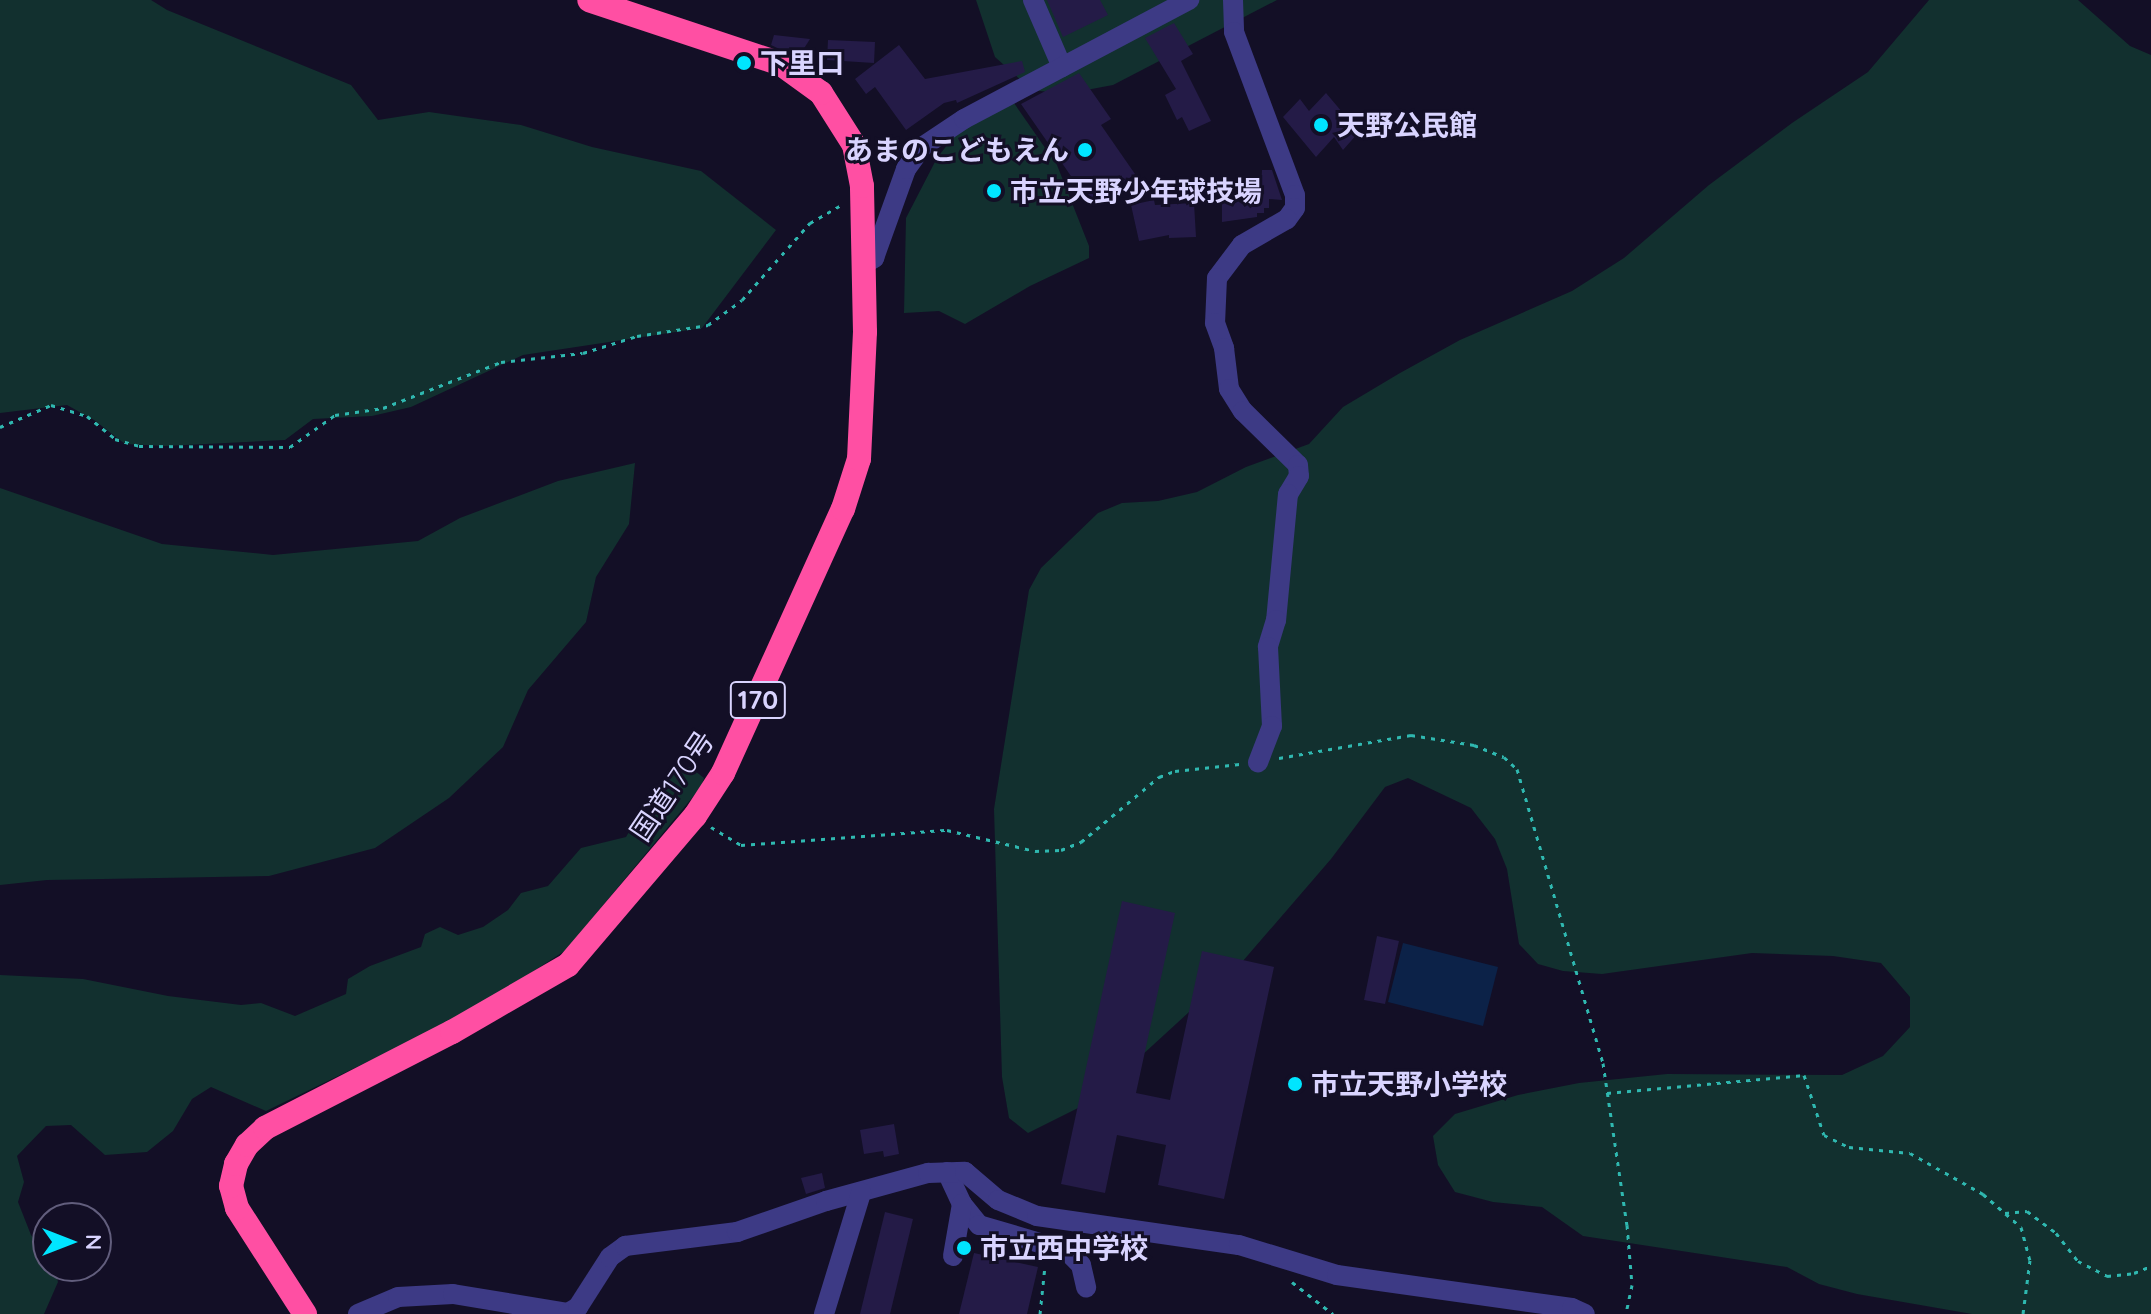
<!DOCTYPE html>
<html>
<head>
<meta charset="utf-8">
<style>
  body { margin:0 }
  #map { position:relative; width:2151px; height:1314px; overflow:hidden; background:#130f26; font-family:Quicksand,"Noto Sans JP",sans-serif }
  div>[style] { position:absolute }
  .green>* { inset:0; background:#12302f }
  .water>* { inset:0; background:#0c2248 }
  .building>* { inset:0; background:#241b47 }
  .path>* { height:3px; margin-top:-1.5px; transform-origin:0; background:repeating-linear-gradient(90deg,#2fb8b0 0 4px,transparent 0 10px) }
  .minor>* { height:20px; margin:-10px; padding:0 10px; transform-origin:10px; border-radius:10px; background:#3d3a85 }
  .highway>* { height:24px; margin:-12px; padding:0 12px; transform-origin:12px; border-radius:12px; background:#ff4fa3 }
  .dots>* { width:22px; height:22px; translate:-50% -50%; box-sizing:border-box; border:4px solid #130f26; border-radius:50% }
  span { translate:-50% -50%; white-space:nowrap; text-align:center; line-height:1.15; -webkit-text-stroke:6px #130f26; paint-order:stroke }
  .shield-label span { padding:2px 6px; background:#130f26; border:2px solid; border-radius:6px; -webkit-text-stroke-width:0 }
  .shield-label { font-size:26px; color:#d9d4ff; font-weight:700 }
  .poi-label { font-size:28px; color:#d9d4ff; font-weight:700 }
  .left { translate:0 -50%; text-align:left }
  .right { translate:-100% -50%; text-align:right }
  .street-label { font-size:28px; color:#d9d4ff }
  .north { position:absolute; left:32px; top:1202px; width:80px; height:80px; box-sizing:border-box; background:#130f26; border:2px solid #625e7d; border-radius:50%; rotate:90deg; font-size:22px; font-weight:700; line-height:32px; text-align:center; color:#d9d4ff }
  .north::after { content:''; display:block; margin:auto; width:28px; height:36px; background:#00e5ff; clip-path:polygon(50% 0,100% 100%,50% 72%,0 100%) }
</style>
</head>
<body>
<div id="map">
  <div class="green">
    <div style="clip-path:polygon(0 0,151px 0,167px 10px,351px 85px,378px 120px,429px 112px,521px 125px,592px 147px,701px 171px,776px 230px,702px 328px,523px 355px,411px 407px,372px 416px,313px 419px,285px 440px,165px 446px,125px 444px,94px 420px,67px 405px,0 413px)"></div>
    <div style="clip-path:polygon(976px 0,1277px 0,1113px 85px,1065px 94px,1032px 90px,995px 57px)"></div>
    <div style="clip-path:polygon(1929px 0,2078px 0,2130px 46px,2151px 55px,2151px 1314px,1972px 1314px,1857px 1294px,1819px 1284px,1787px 1267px,1583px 1236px,1542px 1207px,1493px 1202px,1455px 1192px,1438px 1165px,1433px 1136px,1455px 1114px,1518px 1095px,1579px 1083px,1667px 1074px,1842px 1075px,1883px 1056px,1910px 1027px,1910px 997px,1881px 963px,1833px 956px,1752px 953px,1602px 974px,1563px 971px,1538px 964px,1519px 944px,1507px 869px,1495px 839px,1471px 808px,1408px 778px,1385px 787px,1331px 859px,1236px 969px,1092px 1101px,1028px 1133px,1009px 1118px,1002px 1077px,994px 809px,1029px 590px,1041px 568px,1098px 513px,1122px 503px,1158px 501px,1197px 492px,1246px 467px,1309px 444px,1343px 407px,1400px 373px,1460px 340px,1572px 291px,1624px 258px,1709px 185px,1792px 123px,1868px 72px)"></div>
    <div style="clip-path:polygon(1014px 103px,1057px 165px,1089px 246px,1089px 258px,1030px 286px,965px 324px,939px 311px,904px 313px,906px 218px,937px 158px,958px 131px)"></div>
    <div style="clip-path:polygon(635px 463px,629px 524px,596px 577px,586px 622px,528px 690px,503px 747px,449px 798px,375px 848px,269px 876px,47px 880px,0 885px,0 488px,162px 544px,273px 555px,418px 541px,460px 518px,558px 481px)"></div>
    <div style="clip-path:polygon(690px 767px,704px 778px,701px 787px,566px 950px,472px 1011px,266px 1111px,211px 1087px,192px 1099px,173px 1131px,147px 1152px,105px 1155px,71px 1125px,46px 1126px,17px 1156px,24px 1182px,18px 1202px,31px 1235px,48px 1255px,48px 1266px,54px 1266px,58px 1282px,44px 1314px,0 1314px,0 975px,83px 979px,168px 996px,241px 1005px,261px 1003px,295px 1016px,346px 994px,348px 979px,370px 966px,421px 947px,425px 934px,440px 927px,458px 935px,483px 927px,508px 910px,521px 893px,548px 886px,581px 848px,626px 837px,639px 815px,652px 812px,655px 794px,676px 770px)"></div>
  </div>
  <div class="water">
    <div style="clip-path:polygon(1403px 943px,1498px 967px,1483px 1026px,1388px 1002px)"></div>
  </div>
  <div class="building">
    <div style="clip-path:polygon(1047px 0,1100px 0,1108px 15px,1063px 37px)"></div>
    <div style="clip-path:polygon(1174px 23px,1193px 54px,1181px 61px,1211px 121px,1189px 131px,1182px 117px,1177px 120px,1165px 95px,1176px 89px,1145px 38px)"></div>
    <div style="clip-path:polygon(774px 35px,810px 39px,798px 58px,771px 45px)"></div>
    <div style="clip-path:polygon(828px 40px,875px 42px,874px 63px,827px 60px)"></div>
    <div style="clip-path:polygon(899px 45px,925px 79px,1022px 61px,1025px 72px,957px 103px,956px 100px,944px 103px,906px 130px,875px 87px,866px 94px,855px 79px)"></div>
    <div style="clip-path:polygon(1079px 73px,1111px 119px,1101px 125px,1135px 174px,1091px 205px,1021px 104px)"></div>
    <div style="clip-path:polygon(1326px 93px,1359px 132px,1343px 150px,1334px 137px,1316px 157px,1283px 117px,1300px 99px,1309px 111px)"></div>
    <div style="clip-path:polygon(1262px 170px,1272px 170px,1282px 200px,1269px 199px,1269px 208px,1264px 208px,1264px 213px,1257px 213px,1257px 217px,1222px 222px,1222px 195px,1261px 193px)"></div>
    <div style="clip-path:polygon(1154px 200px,1155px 205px,1194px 203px,1196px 237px,1169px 238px,1169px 235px,1139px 241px,1131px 205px)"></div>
    <div style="clip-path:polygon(1122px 901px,1175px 913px,1136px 1093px,1170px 1100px,1202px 951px,1274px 967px,1224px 1199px,1158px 1185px,1166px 1145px,1117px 1135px,1105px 1193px,1061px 1184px)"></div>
    <div style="clip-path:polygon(1377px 936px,1399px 941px,1385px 1004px,1364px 1000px)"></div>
    <div style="clip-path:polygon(894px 1124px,899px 1154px,884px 1157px,883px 1151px,864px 1154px,860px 1130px)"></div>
    <div style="clip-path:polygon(822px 1173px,825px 1188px,806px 1194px,801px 1178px)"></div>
    <div style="clip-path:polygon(885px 1212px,913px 1219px,890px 1314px,860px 1314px)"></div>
    <div style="clip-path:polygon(974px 1253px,1038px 1267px,1027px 1314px,959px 1314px)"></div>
  </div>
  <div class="path">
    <div style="left:0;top:427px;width:56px;rotate:-23.3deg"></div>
    <div style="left:51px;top:405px;width:38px;rotate:17deg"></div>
    <div style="left:87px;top:416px;width:36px;rotate:39deg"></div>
    <div style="left:115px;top:439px;width:25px;rotate:16deg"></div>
    <div style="left:139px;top:446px;width:151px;rotate:0.4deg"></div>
    <div style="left:290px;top:447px;width:55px;rotate:-35.4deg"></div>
    <div style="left:335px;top:415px;width:49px;rotate:-8.3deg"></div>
    <div style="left:383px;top:408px;width:127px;rotate:-21.3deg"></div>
    <div style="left:501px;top:362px;width:82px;rotate:-6.3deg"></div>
    <div style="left:583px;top:353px;width:57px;rotate:-17.5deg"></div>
    <div style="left:637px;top:336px;width:72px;rotate:-8.8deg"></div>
    <div style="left:708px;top:325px;width:42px;rotate:-36.3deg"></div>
    <div style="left:742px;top:300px;width:103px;rotate:-48.6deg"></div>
    <div style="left:810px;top:223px;width:34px;rotate:-30deg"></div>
    <div style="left:1279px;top:758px;width:134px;rotate:-9.9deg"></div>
    <div style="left:1411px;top:735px;width:64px;rotate:9deg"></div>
    <div style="left:1474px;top:745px;width:32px;rotate:22deg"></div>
    <div style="left:1504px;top:757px;width:18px;rotate:43deg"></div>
    <div style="left:1517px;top:769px;width:306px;rotate:73.7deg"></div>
    <div style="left:1603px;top:1063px;width:164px;rotate:81.6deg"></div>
    <div style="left:1627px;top:1225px;width:60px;rotate:85.2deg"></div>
    <div style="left:1632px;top:1285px;width:30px;rotate:102deg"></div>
    <div style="left:711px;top:827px;width:35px;rotate:31deg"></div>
    <div style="left:741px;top:845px;width:207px;rotate:-4.2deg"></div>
    <div style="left:947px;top:830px;width:90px;rotate:13.4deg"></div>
    <div style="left:1035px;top:851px;width:26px;rotate:-2deg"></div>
    <div style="left:1061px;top:850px;width:22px;rotate:-22deg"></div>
    <div style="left:1081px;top:842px;width:102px;rotate:-39.8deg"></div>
    <div style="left:1159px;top:777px;width:17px;rotate:-21deg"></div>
    <div style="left:1175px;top:771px;width:65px;rotate:-6.1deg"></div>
    <div style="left:1607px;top:1093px;width:198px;rotate:-5.2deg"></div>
    <div style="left:1804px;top:1075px;width:63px;rotate:71.6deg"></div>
    <div style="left:1824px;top:1135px;width:28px;rotate:26deg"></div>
    <div style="left:1849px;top:1147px;width:61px;rotate:5.6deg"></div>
    <div style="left:1910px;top:1153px;width:84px;rotate:29.3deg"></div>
    <div style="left:1983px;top:1194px;width:50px;rotate:41deg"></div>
    <div style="left:2021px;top:1227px;width:34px;rotate:75deg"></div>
    <div style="left:2030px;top:1260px;width:54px;rotate:97.4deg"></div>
    <div style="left:2005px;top:1213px;width:22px;rotate:-5deg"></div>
    <div style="left:2027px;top:1211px;width:36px;rotate:37deg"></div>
    <div style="left:2056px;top:1233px;width:36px;rotate:52deg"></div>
    <div style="left:2078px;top:1261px;width:33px;rotate:27deg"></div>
    <div style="left:2107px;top:1276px;width:27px;rotate:-6deg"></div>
    <div style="left:2134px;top:1273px;width:18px;rotate:-22deg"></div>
    <div style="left:1292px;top:1282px;width:52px;rotate:38deg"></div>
    <div style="left:1040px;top:1314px;width:48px;rotate:-84.1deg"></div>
  </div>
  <div class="minor">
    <div style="left:1033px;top:0;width:73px;rotate:66.6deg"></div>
    <div style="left:1233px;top:0;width:32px;rotate:88deg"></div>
    <div style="left:1234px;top:32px;width:174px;rotate:69.5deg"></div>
    <div style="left:1295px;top:195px;width:13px;rotate:90deg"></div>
    <div style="left:1295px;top:208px;width:14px;rotate:126deg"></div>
    <div style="left:1287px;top:219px;width:52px;rotate:150deg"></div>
    <div style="left:1242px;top:245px;width:41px;rotate:127.1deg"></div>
    <div style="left:1217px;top:278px;width:45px;rotate:92.5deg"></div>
    <div style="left:1215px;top:323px;width:27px;rotate:70deg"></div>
    <div style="left:1224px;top:348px;width:41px;rotate:83deg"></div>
    <div style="left:1229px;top:389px;width:26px;rotate:58deg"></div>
    <div style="left:1243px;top:411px;width:77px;rotate:44.5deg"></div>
    <div style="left:1298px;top:465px;width:11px;rotate:85deg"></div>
    <div style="left:1299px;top:476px;width:21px;rotate:121deg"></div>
    <div style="left:1288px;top:494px;width:127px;rotate:95.4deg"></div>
    <div style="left:1276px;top:620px;width:28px;rotate:107deg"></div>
    <div style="left:1268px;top:647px;width:79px;rotate:87.1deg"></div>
    <div style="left:1272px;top:726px;width:39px;rotate:111deg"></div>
    <div style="left:864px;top:264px;width:12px;rotate:-31deg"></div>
    <div style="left:874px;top:258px;width:95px;rotate:-70.2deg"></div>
    <div style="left:906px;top:169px;width:27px;rotate:-54deg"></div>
    <div style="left:922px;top:147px;width:50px;rotate:-33.7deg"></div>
    <div style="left:964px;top:119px;width:255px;rotate:-27.9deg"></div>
    <div style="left:947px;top:1172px;width:35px;rotate:65deg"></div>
    <div style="left:962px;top:1204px;width:27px;rotate:51deg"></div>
    <div style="left:979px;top:1225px;width:92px;rotate:16.5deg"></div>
    <div style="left:1067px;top:1251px;width:20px;rotate:45deg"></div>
    <div style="left:1081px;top:1265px;width:23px;rotate:77deg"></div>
    <div style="left:953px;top:1256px;width:53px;rotate:-80.2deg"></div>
    <div style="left:358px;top:1314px;width:43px;rotate:-23deg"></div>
    <div style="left:398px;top:1297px;width:55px;rotate:-3.1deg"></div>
    <div style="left:453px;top:1294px;width:117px;rotate:9.4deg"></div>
    <div style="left:568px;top:1313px;width:12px;rotate:-31deg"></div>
    <div style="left:578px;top:1307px;width:59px;rotate:-57.4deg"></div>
    <div style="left:610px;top:1257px;width:19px;rotate:-36deg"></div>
    <div style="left:625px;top:1246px;width:113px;rotate:-7.1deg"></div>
    <div style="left:737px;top:1232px;width:94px;rotate:-19.2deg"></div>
    <div style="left:826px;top:1201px;width:106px;rotate:-15.4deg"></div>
    <div style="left:928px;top:1173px;width:37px;rotate:-2deg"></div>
    <div style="left:965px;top:1172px;width:43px;rotate:40.3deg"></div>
    <div style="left:998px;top:1200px;width:42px;rotate:22.3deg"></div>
    <div style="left:1037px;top:1216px;width:204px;rotate:8.2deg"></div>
    <div style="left:1239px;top:1245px;width:102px;rotate:17deg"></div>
    <div style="left:1337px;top:1275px;width:237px;rotate:8deg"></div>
    <div style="left:1572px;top:1308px;width:14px;rotate:25deg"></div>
    <div style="left:824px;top:1314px;width:127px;rotate:-73deg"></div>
  </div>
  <div class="highway">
    <div style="left:305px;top:1314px;width:126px;rotate:-122.7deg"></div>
    <div style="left:237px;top:1208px;width:23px;rotate:-105deg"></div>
    <div style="left:231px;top:1186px;width:23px;rotate:-77deg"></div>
    <div style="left:236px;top:1164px;width:22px;rotate:-60deg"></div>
    <div style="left:247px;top:1145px;width:25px;rotate:-43deg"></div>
    <div style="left:265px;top:1128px;width:210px;rotate:-27.2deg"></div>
    <div style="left:452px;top:1032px;width:134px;rotate:-30deg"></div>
    <div style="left:568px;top:965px;width:196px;rotate:-49.6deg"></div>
    <div style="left:695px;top:816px;width:51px;rotate:-56.9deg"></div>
    <div style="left:723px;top:773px;width:290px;rotate:-65.6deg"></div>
    <div style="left:843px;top:509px;width:52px;rotate:-72.3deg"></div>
    <div style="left:859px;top:459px;width:127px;rotate:-87.3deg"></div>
    <div style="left:865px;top:332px;width:146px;rotate:-91.2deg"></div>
    <div style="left:862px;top:186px;width:42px;rotate:-101deg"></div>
    <div style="left:854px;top:145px;width:62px;rotate:-122.4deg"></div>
    <div style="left:821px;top:93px;width:49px;rotate:-144.1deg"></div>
    <div style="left:781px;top:64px;width:202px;rotate:-161.6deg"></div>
  </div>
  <div class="dots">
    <div style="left:744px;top:63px;background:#00e5ff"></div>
    <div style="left:1321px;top:125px;background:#00e5ff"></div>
    <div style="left:1085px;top:150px;background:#00e5ff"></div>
    <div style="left:994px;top:191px;background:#00e5ff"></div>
    <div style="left:1295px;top:1084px;background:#00e5ff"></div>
    <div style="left:964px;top:1248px;background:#00e5ff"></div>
  </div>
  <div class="shield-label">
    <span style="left:758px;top:700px">170</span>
  </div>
  <div class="poi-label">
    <span class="left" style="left:760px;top:63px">下里口</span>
    <span class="left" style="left:1337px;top:125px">天野公民館</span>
    <span class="right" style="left:1069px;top:150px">あまのこどもえん</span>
    <span class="left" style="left:1010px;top:191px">市立天野少年球技場</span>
    <span class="left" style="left:1311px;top:1084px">市立天野小学校</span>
    <span class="left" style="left:980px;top:1248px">市立西中学校</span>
  </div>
  <div class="street-label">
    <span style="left:672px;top:786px;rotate:-56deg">国道170号</span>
  </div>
  <div class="north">N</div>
</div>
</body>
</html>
